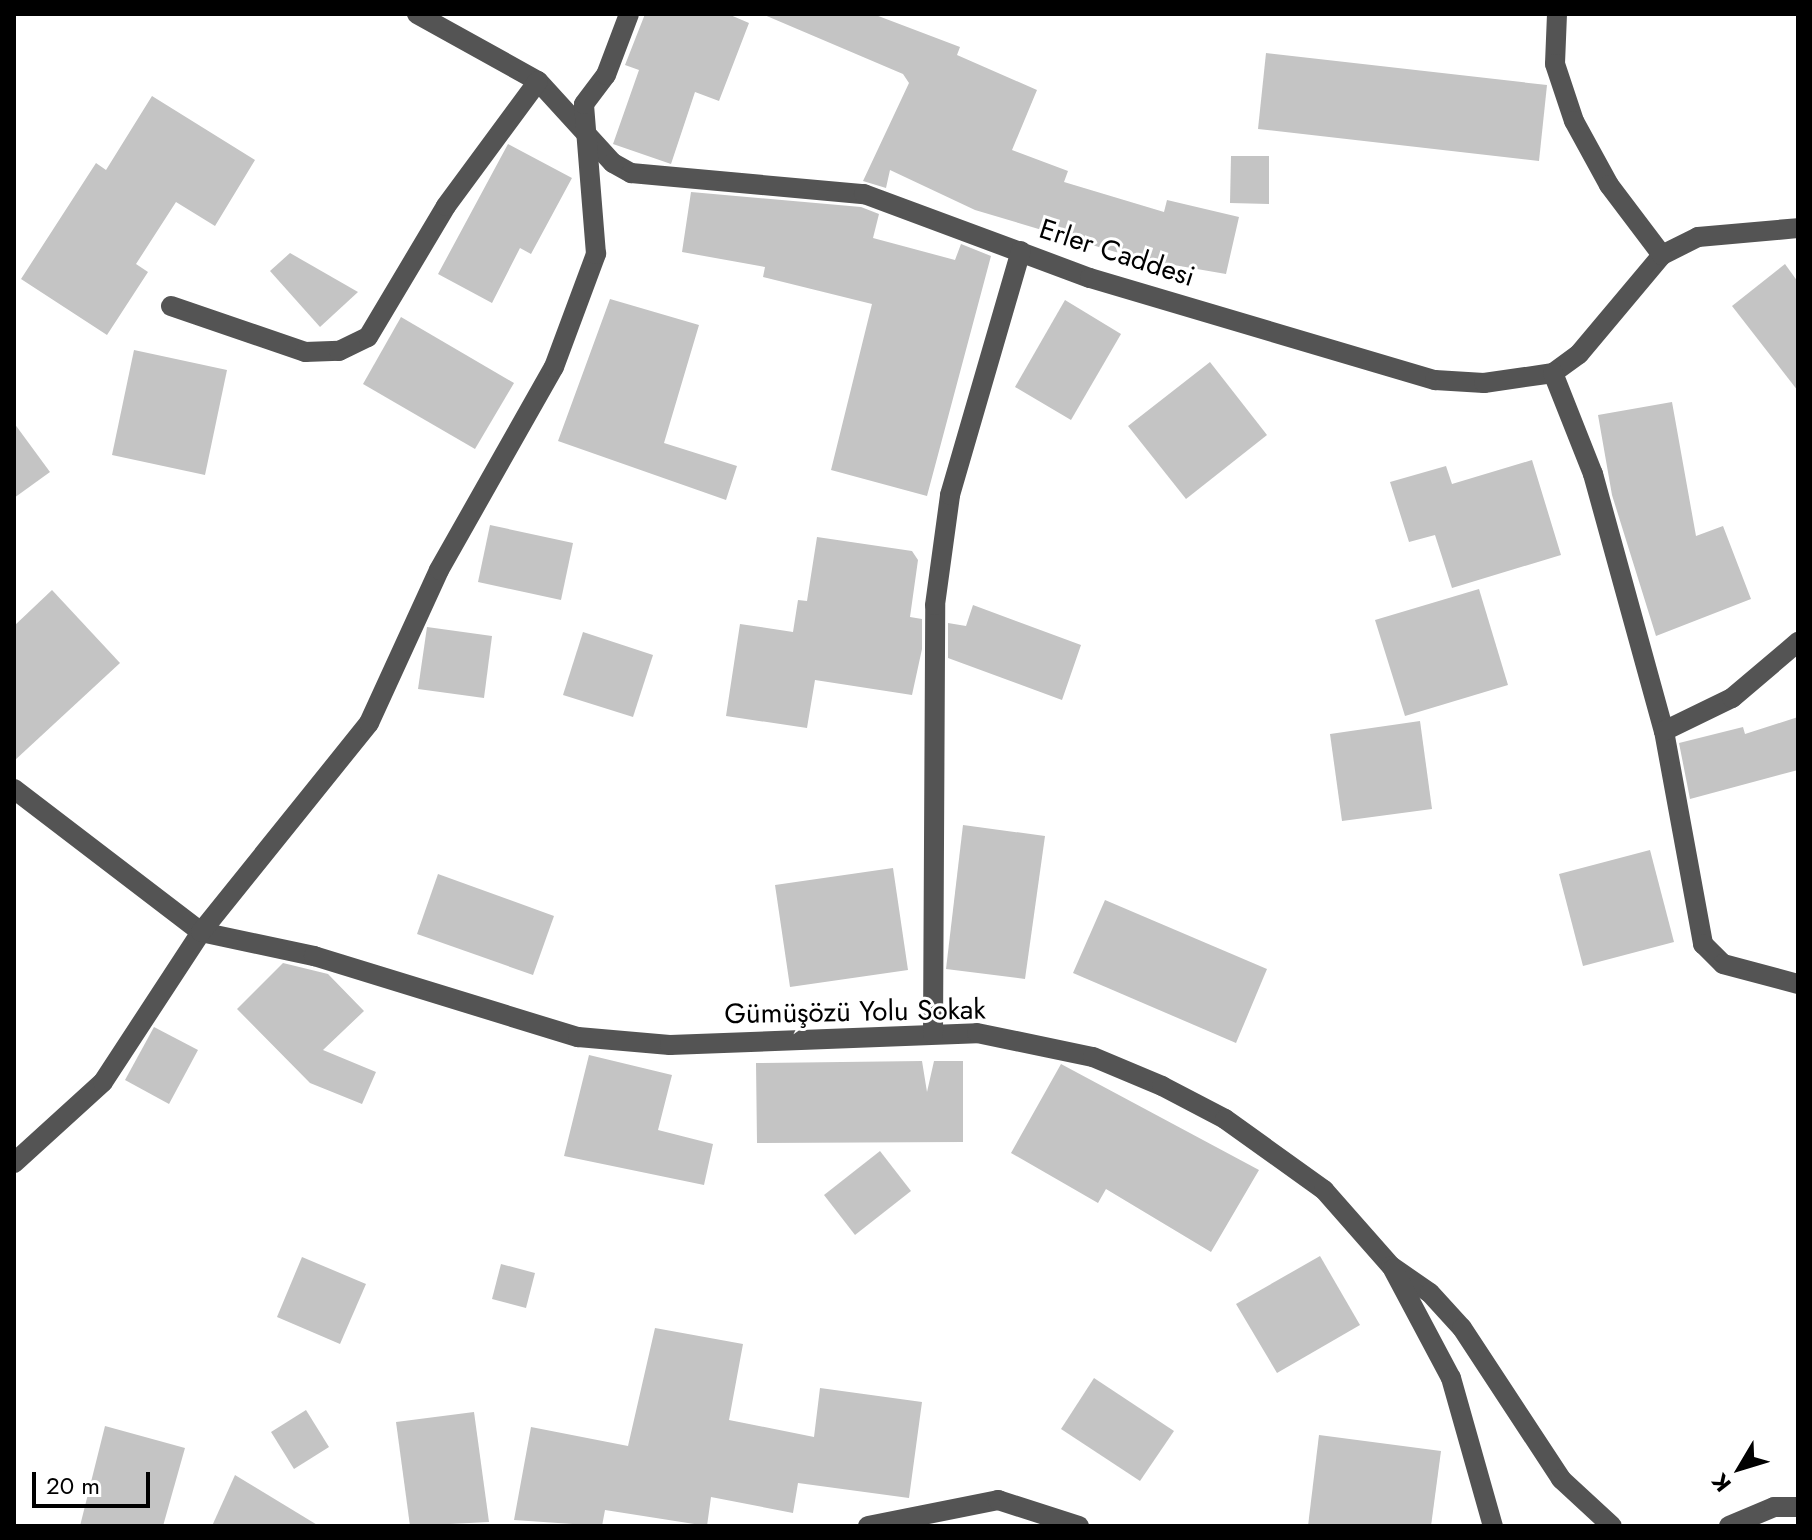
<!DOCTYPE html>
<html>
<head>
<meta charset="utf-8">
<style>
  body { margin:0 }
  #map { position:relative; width:1812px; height:1540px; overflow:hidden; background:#fff; font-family:Jost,sans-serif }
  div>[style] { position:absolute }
  .building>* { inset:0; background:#c4c4c4 }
  .minor>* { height:20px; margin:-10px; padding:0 10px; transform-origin:10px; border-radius:10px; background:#545454 }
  span { translate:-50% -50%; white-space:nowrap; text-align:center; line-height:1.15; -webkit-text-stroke:6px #fff; paint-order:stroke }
  .street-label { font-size:28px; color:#000 }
  .frame { position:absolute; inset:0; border:16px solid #000; pointer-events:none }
  .north { position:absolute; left:1700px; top:1428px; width:80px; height:80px; -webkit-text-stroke:6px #fff; paint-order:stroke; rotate:232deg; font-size:22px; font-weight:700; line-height:32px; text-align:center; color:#000 }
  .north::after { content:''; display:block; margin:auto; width:28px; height:36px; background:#000; clip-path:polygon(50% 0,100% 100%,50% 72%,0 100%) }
  .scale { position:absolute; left:32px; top:1472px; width:118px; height:36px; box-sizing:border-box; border:4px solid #000; border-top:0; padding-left:10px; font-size:24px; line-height:28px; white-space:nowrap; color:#000; -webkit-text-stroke:6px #fff; paint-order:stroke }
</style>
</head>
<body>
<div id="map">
  <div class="building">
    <div style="clip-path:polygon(645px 14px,728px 14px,749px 23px,719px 101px,695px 92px,671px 164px,613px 144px,639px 70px,625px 65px)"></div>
    <div style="clip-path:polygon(762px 14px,873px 14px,960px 47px,957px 55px,1037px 90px,1012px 150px,1068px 171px,1064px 182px,1164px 212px,1167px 200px,1239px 217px,1226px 274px,1139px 259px,975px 210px,890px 170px,886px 188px,863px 181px,909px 83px,903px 74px)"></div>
    <div style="clip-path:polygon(1266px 53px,1547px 85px,1539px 161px,1258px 129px)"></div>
    <div style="clip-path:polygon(152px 96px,255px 160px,215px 226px,176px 202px,136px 264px,148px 272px,107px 335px,21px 279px,96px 163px,106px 170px)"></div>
    <div style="clip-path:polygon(508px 144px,572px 178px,531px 254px,520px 248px,492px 303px,438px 274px)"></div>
    <div style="clip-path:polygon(1231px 156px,1269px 156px,1269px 204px,1230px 203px)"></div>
    <div style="clip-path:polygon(691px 192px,861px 207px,879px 214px,873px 238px,955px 260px,961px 244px,991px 256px,927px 496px,831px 470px,872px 304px,763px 277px,765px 267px,682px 252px)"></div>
    <div style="clip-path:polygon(290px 253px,358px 292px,320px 327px,270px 271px)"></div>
    <div style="clip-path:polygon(1785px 264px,1798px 282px,1798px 391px,1732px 306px)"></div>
    <div style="clip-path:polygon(610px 299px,699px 325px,664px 443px,737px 466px,726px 500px,558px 441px)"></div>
    <div style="clip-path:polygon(1065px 300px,1121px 334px,1071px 420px,1015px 387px)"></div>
    <div style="clip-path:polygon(401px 317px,514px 383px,475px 449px,363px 384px)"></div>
    <div style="clip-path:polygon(134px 350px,227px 370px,205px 475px,112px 455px)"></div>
    <div style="clip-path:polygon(1210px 362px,1267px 435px,1186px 499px,1128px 426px)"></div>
    <div style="clip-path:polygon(1672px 402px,1696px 536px,1723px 526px,1751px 599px,1656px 636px,1612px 495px,1598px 415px)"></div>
    <div style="clip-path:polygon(14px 423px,50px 472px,14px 498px)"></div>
    <div style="clip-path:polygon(1532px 460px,1561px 555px,1452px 588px,1435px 535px,1409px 542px,1390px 482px,1446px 466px,1452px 484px)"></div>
    <div style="clip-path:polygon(490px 525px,573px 543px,561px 600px,478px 582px)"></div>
    <div style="clip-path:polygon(817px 537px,912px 551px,918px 560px,910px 617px,922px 619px,922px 649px,912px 695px,815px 680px,807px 728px,726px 716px,740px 624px,793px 632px,798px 600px,807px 601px)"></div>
    <div style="clip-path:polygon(1479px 589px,1508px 685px,1405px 716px,1375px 620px)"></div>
    <div style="clip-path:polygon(52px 590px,120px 663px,14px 761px,14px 626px)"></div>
    <div style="clip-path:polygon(973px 605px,1081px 645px,1062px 700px,948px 658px,948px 623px,966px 626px)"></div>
    <div style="clip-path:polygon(427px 627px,492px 636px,484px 698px,418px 689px)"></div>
    <div style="clip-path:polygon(583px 632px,653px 655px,633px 717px,563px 695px)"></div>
    <div style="clip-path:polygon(1798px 717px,1798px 770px,1690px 799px,1679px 743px,1743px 727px,1745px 734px)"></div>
    <div style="clip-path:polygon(1420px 721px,1432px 809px,1342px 821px,1330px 734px)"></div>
    <div style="clip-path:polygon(963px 825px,1045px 836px,1025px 979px,946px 969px)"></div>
    <div style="clip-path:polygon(1650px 850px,1674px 942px,1583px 966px,1559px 874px)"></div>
    <div style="clip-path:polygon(893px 868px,908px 970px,790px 987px,775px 885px)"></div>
    <div style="clip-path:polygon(438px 874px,554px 916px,533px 975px,417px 934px)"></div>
    <div style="clip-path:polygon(1105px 900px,1267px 969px,1236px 1043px,1073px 973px)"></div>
    <div style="clip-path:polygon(283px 963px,328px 974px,364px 1011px,323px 1050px,376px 1072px,362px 1104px,310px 1083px,237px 1009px)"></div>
    <div style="clip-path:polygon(154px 1027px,198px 1050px,169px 1104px,125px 1080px)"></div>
    <div style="clip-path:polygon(589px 1055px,672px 1075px,658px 1130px,713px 1144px,704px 1185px,564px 1156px)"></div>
    <div style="clip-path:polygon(922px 1061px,927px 1092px,934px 1061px,963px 1061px,963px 1142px,757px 1143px,756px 1063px)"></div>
    <div style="clip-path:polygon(1061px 1064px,1259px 1170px,1211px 1252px,1106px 1189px,1098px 1203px,1011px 1153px)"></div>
    <div style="clip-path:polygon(880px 1151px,911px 1191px,855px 1235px,824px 1195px)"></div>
    <div style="clip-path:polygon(1320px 1256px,1360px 1325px,1277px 1373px,1236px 1304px)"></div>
    <div style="clip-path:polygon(302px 1257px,366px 1284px,340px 1344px,277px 1317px)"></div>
    <div style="clip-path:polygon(501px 1264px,535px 1273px,526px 1308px,492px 1299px)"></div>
    <div style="clip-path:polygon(655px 1328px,743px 1344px,729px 1420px,814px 1437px,820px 1388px,922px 1402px,909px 1498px,798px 1483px,793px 1513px,711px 1497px,707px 1526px,605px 1510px,602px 1526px,514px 1520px,531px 1427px,628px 1446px)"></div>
    <div style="clip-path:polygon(1094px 1378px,1174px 1431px,1140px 1481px,1061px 1429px)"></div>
    <div style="clip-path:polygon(306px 1410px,329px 1447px,294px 1469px,271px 1432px)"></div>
    <div style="clip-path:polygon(474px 1412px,489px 1522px,410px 1526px,396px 1422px)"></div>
    <div style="clip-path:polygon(105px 1426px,185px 1448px,163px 1526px,80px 1526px)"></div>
    <div style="clip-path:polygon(1319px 1435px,1441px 1451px,1431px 1526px,1308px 1526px)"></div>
    <div style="clip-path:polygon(235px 1475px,319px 1526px,212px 1526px)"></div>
  </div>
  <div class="minor">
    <div style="left:417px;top:14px;width:138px;rotate:29deg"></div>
    <div style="left:538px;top:81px;width:111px;rotate:47.6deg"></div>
    <div style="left:613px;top:163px;width:21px;rotate:29deg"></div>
    <div style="left:631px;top:173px;width:234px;rotate:5.2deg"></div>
    <div style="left:864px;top:194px;width:241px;rotate:20.4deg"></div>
    <div style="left:1090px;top:278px;width:360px;rotate:16.5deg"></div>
    <div style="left:1435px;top:380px;width:49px;rotate:3.5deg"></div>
    <div style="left:1484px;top:383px;width:70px;rotate:-8.2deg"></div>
    <div style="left:1553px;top:373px;width:32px;rotate:-36deg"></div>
    <div style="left:1579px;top:354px;width:129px;rotate:-50deg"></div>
    <div style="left:1662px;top:255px;width:40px;rotate:-26.6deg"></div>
    <div style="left:1698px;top:237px;width:100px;rotate:-5.1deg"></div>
    <div style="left:1557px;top:14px;width:50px;rotate:92.3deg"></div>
    <div style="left:1555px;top:64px;width:60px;rotate:71.6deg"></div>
    <div style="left:1574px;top:121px;width:73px;rotate:61.3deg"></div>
    <div style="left:1609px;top:185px;width:88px;rotate:52.9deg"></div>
    <div style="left:171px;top:306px;width:142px;rotate:18.9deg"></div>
    <div style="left:305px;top:352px;width:34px;rotate:-2deg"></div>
    <div style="left:339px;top:351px;width:32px;rotate:-26deg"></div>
    <div style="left:368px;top:337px;width:152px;rotate:-59.2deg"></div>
    <div style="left:446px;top:206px;width:155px;rotate:-53.6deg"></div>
    <div style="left:1553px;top:373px;width:109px;rotate:68.4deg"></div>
    <div style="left:1593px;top:474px;width:267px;rotate:74.6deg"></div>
    <div style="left:1664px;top:731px;width:217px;rotate:79.6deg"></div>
    <div style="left:1703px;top:944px;width:28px;rotate:45deg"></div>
    <div style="left:1723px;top:964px;width:78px;rotate:14.9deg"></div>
    <div style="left:1664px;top:731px;width:76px;rotate:-25.9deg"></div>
    <div style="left:1732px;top:698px;width:87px;rotate:-40.3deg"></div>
    <div style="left:14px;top:789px;width:235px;rotate:37.4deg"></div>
    <div style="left:201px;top:932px;width:116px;rotate:12deg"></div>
    <div style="left:314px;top:956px;width:276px;rotate:17.1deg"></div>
    <div style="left:578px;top:1037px;width:92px;rotate:5deg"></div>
    <div style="left:670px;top:1045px;width:307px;rotate:-2.2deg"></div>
    <div style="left:977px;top:1033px;width:118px;rotate:11.7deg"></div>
    <div style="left:1093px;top:1057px;width:75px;rotate:22.8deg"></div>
    <div style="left:1162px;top:1086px;width:71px;rotate:27.6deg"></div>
    <div style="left:1225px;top:1119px;width:122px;rotate:35.6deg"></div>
    <div style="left:1324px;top:1190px;width:101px;rotate:48.6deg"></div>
    <div style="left:1391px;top:1266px;width:47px;rotate:34.7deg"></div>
    <div style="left:1430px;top:1293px;width:47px;rotate:47.6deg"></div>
    <div style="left:1462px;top:1328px;width:181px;rotate:56.7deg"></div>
    <div style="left:1561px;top:1479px;width:69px;rotate:42.7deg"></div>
    <div style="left:933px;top:1034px;width:429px;rotate:-89.7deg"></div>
    <div style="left:935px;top:605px;width:111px;rotate:-82.2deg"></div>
    <div style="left:950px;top:495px;width:254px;rotate:-73.8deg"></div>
    <div style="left:14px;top:1163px;width:120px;rotate:-42.3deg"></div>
    <div style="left:103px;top:1082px;width:179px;rotate:-56.8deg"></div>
    <div style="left:201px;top:932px;width:268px;rotate:-51.2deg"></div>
    <div style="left:369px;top:723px;width:168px;rotate:-65.4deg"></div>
    <div style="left:439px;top:570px;width:233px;rotate:-60.5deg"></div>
    <div style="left:554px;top:367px;width:121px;rotate:-69.6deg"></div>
    <div style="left:596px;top:254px;width:150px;rotate:-94.6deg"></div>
    <div style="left:584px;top:104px;width:36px;rotate:-53deg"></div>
    <div style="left:606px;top:75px;width:65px;rotate:-69.3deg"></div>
    <div style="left:1393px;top:1269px;width:123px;rotate:62deg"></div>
    <div style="left:1451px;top:1378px;width:154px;rotate:74.2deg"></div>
    <div style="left:868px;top:1526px;width:133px;rotate:-11.3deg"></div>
    <div style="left:998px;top:1500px;width:85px;rotate:17.8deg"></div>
    <div style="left:1729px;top:1526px;width:49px;rotate:-22.9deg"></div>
    <div style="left:1774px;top:1507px;width:24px"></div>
  </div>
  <div class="street-label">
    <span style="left:1117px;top:253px;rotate:18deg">Erler Caddesi</span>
    <span style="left:855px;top:1012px;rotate:-1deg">Gümüşözü Yolu Sokak</span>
  </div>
  <div class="frame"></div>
  <div class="north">K</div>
  <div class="scale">20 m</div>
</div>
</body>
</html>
